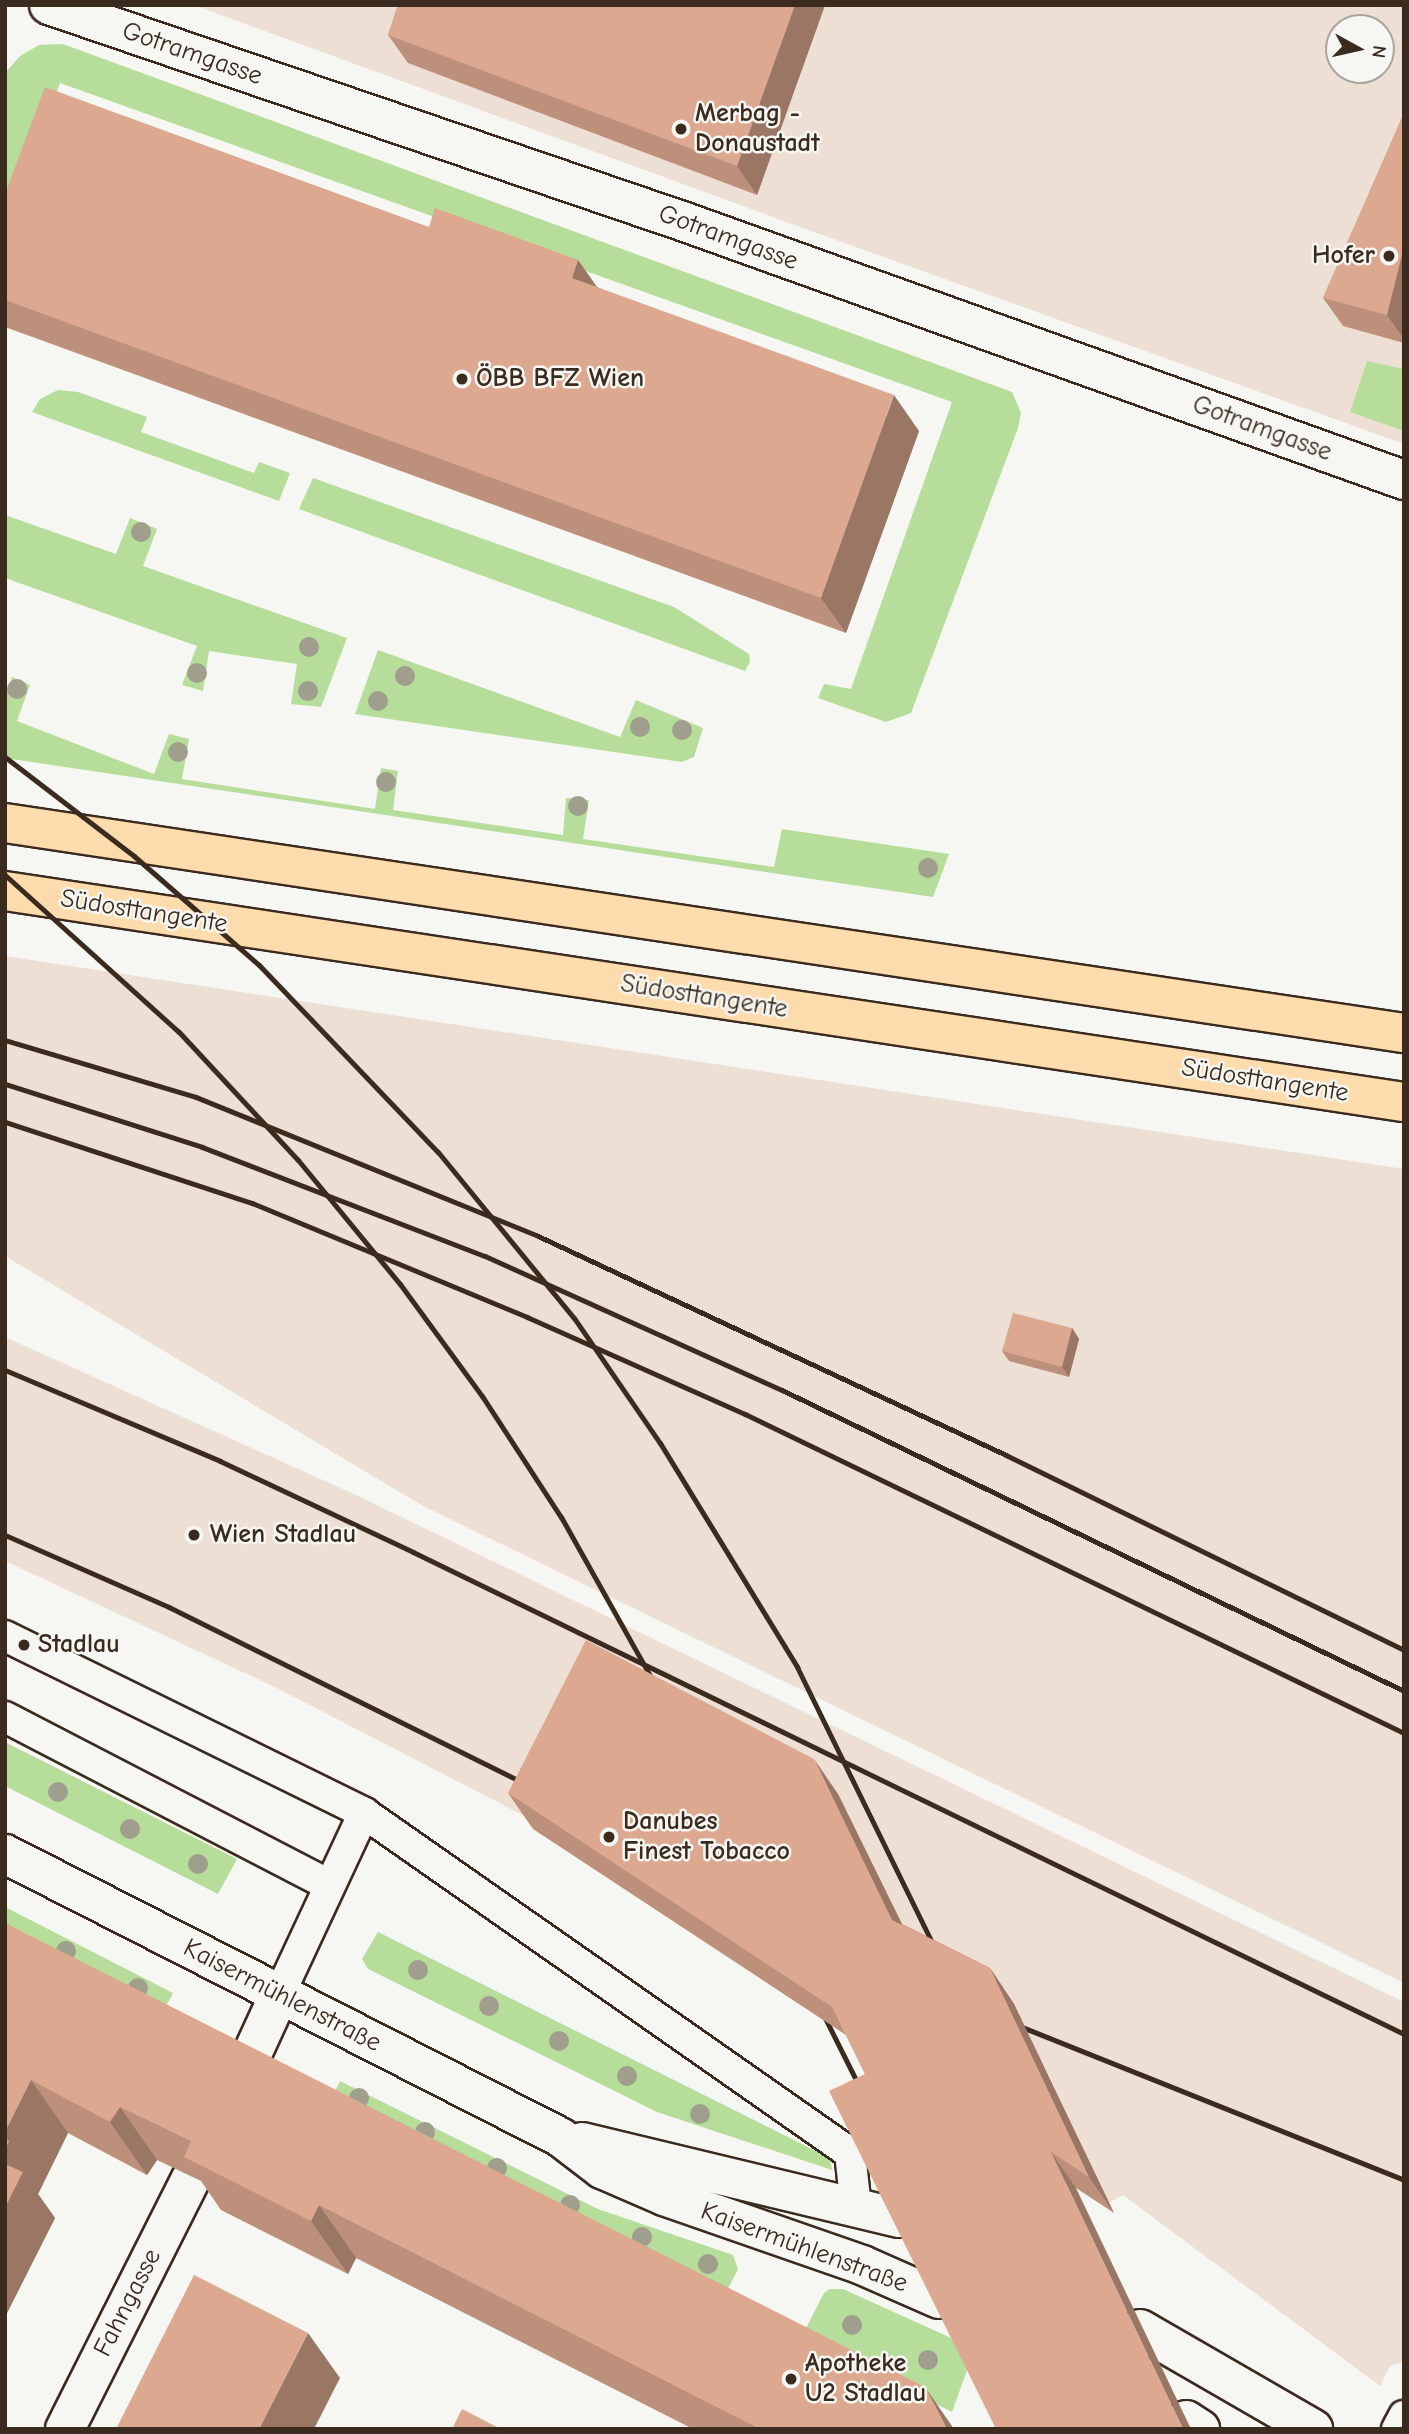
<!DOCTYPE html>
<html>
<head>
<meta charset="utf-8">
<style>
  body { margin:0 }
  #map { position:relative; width:1409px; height:2434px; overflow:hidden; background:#f6f6f2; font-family:"Comic Neue",sans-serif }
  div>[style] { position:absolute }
  .built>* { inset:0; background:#eedfd5 }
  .green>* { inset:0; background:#b6de9a }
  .roads { filter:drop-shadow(2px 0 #3b2a1e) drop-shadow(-2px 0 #3b2a1e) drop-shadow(0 2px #3b2a1e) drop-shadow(0 -2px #3b2a1e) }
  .lane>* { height:30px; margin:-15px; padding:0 15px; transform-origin:15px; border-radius:15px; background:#f6f6f2 }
  .street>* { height:38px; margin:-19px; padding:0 19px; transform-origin:19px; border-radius:19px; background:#f6f6f2 }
  .secondary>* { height:38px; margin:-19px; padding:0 19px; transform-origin:19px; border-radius:19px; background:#f6f6f2 }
  .highway>* { height:38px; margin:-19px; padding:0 19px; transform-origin:19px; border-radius:19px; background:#fcdcac }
  .rail>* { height:5px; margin:-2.5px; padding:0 2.5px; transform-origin:2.5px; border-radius:2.5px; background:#3b2a1e }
  .trees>* { width:20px; height:20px; margin:-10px; border-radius:50%; background:#a09f8e }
  .wall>* { inset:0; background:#bd907c }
  .shaded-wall>* { inset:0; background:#9a7665 }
  .building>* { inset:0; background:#dca890 }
  .dots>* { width:19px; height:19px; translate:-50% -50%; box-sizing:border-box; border:4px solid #f6f6f2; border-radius:50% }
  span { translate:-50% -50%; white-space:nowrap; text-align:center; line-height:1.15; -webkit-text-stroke:5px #f6f6f2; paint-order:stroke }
  .street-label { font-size:26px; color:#3b2a1e }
  .poi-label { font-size:26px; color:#3b2a1e; font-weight:700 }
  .left { translate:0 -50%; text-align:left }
  .right { translate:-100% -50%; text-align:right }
  .frame { position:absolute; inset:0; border:7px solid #3b2a1e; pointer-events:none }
  .north { position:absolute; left:1325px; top:14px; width:70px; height:70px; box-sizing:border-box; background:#f6f6f2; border:2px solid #aba49d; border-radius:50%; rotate:98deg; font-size:19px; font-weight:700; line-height:28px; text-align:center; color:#3b2a1e }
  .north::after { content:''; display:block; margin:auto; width:24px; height:32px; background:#3b2a1e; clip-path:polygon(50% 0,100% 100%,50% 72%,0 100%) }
</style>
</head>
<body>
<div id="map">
  <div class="built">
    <div style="clip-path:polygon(evenodd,194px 5px,1404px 5px,1404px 444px,789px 223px,194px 5px,1339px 28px,1381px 28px,1381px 70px,1339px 70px,1339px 28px)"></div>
    <div style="clip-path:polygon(5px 956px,1404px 1169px,1404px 1983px,423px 1506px,5px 1256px)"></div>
    <div style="clip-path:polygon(5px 1337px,356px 1495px,1404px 2002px,1404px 2362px,1390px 2366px,1380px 2386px,1123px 2195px,1109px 2203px,1043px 2063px,536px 1822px,275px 1687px,5px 1561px)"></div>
  </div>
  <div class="green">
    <div style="clip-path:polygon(63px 44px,1012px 392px,1021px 413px,1018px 428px,911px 713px,886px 722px,818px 698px,824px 684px,851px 689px,952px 402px,60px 83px,5px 235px,5px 73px,20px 56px,39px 45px)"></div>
    <div style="clip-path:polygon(1367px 361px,1404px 369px,1404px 431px,1350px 412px)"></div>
    <div style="clip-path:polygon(58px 390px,78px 392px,147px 417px,141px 432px,254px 473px,259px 462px,290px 473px,279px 501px,32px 412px,40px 399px)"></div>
    <div style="clip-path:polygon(313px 478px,674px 607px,749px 654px,750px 662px,745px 671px,299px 509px)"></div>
    <div style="clip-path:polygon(5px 515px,116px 554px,130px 518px,157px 529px,143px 566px,347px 638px,321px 707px,291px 704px,297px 664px,209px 651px,203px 691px,182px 685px,197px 646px,5px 578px)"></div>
    <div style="clip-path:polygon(378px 650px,620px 737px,636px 700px,703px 728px,694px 757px,682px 762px,355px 714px)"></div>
    <div style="clip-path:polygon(12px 677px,30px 685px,17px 721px,154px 774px,169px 734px,189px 739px,182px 779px,375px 809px,381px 768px,398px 771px,393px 810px,563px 835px,566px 798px,589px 800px,583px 839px,774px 867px,782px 829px,949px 854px,933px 897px,5px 758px,5px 698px)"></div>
    <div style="clip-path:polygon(5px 1742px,237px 1859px,218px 1894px,5px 1786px)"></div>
    <div style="clip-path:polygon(5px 1907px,173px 1993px,163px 2012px,5px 1932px)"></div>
    <div style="clip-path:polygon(378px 1932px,818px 2152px,830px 2159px,832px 2170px,657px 2112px,368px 1969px,362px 1959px)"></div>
    <div style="clip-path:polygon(340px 2081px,598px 2209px,733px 2255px,738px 2269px,725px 2295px,332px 2098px)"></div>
    <div style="clip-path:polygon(830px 2289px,843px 2289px,960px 2342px,970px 2362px,952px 2412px,802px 2336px,824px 2293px)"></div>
  </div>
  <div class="roads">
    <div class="lane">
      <div style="left:5px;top:1636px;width:400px;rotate:26.2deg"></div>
      <div style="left:364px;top:1813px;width:593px;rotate:34.98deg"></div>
      <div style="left:850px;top:2153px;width:54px;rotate:83.7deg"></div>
      <div style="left:5px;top:1717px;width:365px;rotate:27.4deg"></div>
      <div style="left:279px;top:1995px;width:201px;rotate:-65deg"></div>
      <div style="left:1397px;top:2429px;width:15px;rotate:-62deg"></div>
    </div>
    <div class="street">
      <div style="left:49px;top:5px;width:672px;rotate:18.84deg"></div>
      <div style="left:685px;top:222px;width:764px;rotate:19.74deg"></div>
      <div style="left:242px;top:2076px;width:89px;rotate:-65.4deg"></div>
      <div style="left:65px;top:2429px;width:282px;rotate:-63.3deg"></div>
    </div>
    <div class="secondary">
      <div style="left:5px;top:1854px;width:623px;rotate:27.02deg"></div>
      <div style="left:560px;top:2137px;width:53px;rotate:37.3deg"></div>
      <div style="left:602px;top:2169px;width:68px;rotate:23.5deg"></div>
      <div style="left:664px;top:2196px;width:210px;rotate:19.2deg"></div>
      <div style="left:862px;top:2265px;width:84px;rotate:23.8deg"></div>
      <div style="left:582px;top:2142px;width:326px;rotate:13.5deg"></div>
      <div style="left:1140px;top:2329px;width:200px;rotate:30deg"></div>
      <div style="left:1186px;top:2420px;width:17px;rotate:33deg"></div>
    </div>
    <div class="highway">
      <div style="left:5px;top:823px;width:1415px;rotate:8.54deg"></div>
      <div style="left:5px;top:891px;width:1415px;rotate:8.58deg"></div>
    </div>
  </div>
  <div class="rail">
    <div style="left:5px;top:757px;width:163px;rotate:37.5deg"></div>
    <div style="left:134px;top:856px;width:166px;rotate:41.1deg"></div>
    <div style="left:259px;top:965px;width:259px;rotate:46.3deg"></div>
    <div style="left:438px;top:1152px;width:215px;rotate:50.7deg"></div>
    <div style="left:574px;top:1318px;width:152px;rotate:55.5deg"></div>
    <div style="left:660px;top:1443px;width:263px;rotate:58.5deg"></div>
    <div style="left:797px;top:1667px;width:321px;rotate:63.9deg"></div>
    <div style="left:5px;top:875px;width:234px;rotate:42.1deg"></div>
    <div style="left:179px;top:1032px;width:175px;rotate:47.1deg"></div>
    <div style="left:298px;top:1160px;width:161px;rotate:50.6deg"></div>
    <div style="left:400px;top:1284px;width:139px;rotate:53.8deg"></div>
    <div style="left:482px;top:1396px;width:145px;rotate:56.9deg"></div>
    <div style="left:561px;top:1517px;width:198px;rotate:60.7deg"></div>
    <div style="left:5px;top:1040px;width:199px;rotate:16.6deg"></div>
    <div style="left:196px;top:1097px;width:369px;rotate:22.1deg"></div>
    <div style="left:538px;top:1236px;width:517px;rotate:25.08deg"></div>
    <div style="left:1006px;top:1455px;width:443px;rotate:26.1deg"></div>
    <div style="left:5px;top:1084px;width:207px;rotate:17.7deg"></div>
    <div style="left:202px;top:1147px;width:303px;rotate:21.1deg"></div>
    <div style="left:485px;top:1256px;width:326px;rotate:24.3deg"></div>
    <div style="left:782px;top:1390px;width:691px;rotate:25.82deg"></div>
    <div style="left:5px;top:1122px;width:260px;rotate:18.2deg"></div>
    <div style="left:252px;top:1203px;width:298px;rotate:22.5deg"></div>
    <div style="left:527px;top:1317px;width:239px;rotate:24deg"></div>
    <div style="left:745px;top:1414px;width:732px;rotate:25.83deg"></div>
    <div style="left:5px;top:1370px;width:233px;rotate:22.9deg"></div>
    <div style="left:220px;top:1461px;width:213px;rotate:25.2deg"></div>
    <div style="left:413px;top:1552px;width:1102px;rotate:25.94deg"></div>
    <div style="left:5px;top:1535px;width:179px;rotate:23.7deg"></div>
    <div style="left:169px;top:1607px;width:407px;rotate:26.4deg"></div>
    <div style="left:819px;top:2006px;width:101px;rotate:63.4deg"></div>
    <div style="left:1007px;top:2021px;width:428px;rotate:21.8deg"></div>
  </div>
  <div class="trees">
    <div style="left:141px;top:532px"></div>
    <div style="left:309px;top:647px"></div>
    <div style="left:197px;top:673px"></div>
    <div style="left:405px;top:676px"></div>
    <div style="left:17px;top:689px"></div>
    <div style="left:308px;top:691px"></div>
    <div style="left:378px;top:701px"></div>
    <div style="left:640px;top:727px"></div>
    <div style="left:682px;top:730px"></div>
    <div style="left:178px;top:752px"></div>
    <div style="left:386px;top:782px"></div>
    <div style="left:578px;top:806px"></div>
    <div style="left:928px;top:868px"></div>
    <div style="left:58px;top:1792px"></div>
    <div style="left:130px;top:1829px"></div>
    <div style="left:198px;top:1864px"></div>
    <div style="left:66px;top:1951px"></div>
    <div style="left:418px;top:1970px"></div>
    <div style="left:138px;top:1988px"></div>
    <div style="left:489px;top:2006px"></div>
    <div style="left:559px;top:2041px"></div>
    <div style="left:627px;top:2076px"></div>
    <div style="left:359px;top:2098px"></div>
    <div style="left:700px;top:2114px"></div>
    <div style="left:425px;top:2132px"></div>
    <div style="left:497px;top:2168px"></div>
    <div style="left:570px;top:2205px"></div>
    <div style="left:642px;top:2237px"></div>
    <div style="left:708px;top:2264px"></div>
    <div style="left:852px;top:2325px"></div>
    <div style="left:928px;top:2360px"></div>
  </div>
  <div class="wall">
    <div style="clip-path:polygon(398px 5px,825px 5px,757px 195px,408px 63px,388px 35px)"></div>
    <div style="clip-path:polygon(1404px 113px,1404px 343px,1343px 326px,1323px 298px)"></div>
    <div style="clip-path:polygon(5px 194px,429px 227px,578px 260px,597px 287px,919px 431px,846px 633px,5px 327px)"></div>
    <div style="clip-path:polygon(1072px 1328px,1079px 1339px,1069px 1377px,1009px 1361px,1002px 1351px)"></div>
    <div style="clip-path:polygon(508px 1793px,838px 1794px,902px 1924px,990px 1968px,1014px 2004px,1114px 2213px,1076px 2188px,865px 2074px,846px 2035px,533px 1829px)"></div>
    <div style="clip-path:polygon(5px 1923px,954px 2429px,693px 2429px,356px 2258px,348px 2274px,221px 2210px,201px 2181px,157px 2160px,147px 2175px,68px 2133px,38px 2194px,55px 2218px,5px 2317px)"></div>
  </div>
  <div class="shaded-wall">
    <div style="clip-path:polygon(795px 5px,825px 5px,757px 195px,737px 166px)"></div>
    <div style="clip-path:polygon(1403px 247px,1404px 248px,1404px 339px,1387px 315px)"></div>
    <div style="clip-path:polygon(578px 260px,603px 296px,572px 278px)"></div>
    <div style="clip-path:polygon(894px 395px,919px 431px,846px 633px,821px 598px)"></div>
    <div style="clip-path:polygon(1072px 1328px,1079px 1339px,1069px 1377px,1062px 1367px)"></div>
    <div style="clip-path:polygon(814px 1759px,838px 1794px,917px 1955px,892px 1920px)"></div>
    <div style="clip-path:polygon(990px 1968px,1014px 2004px,1114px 2213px,1089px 2177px)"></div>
    <div style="clip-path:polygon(31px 2080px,68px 2133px,38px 2194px,55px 2218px,5px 2317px,5px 2150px,9px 2141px,5px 2135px,5px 2132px)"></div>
    <div style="clip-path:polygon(120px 2107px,157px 2160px,147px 2175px,110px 2122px)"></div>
    <div style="clip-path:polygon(1051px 2152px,1076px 2188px,1191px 2429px,1183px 2429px)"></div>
    <div style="clip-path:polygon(319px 2205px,356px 2258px,348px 2274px,311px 2221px)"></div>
    <div style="clip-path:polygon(308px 2333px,340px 2378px,314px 2429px,259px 2429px)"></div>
    <div style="clip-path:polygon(925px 2387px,954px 2429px,947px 2429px)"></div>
  </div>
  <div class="building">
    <div style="clip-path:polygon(398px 5px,795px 5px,737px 166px,388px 35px)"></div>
    <div style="clip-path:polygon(45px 87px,429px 227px,435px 208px,578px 260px,572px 278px,894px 395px,821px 598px,5px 300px,5px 194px)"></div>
    <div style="clip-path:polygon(1404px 113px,1404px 247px,1387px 315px,1323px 298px)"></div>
    <div style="clip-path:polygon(1013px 1313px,1072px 1328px,1062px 1367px,1002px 1351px)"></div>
    <div style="clip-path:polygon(586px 1640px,814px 1759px,892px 1920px,990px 1968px,1089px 2177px,1051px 2152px,1183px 2429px,996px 2429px,829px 2091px,865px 2074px,832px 2007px,508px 1793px)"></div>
    <div style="clip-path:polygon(5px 1923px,925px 2387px,947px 2429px,760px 2429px,319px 2205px,311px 2221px,184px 2157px,191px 2141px,120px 2107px,110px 2122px,31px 2080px,5px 2132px)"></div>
    <div style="clip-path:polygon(5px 2139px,9px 2141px,5px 2150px)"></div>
    <div style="clip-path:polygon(5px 2164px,23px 2172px,5px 2208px)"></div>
    <div style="clip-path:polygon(194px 2275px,308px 2333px,259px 2429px,116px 2429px)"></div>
    <div style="clip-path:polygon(462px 2409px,501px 2429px,452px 2429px)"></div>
  </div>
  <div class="dots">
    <div style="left:681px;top:129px;background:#3b2a1e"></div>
    <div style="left:1389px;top:256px;background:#3b2a1e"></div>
    <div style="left:462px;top:379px;background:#3b2a1e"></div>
    <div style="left:194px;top:1535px;background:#3b2a1e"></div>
    <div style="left:24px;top:1645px;background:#3b2a1e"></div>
    <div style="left:609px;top:1837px;background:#3b2a1e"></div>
    <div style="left:791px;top:2379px;background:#3b2a1e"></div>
  </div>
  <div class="street-label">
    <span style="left:192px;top:54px;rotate:19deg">Gotramgasse</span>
    <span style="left:728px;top:238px;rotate:20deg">Gotramgasse</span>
    <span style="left:1262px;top:429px;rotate:20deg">Gotramgasse</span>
    <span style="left:144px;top:912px;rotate:9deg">Südosttangente</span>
    <span style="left:704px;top:997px;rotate:9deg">Südosttangente</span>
    <span style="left:1265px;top:1081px;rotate:9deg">Südosttangente</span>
    <span style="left:282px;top:1996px;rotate:27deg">Kaisermühlenstraße</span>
    <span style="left:804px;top:2248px;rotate:20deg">Kaisermühlenstraße</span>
    <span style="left:128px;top:2303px;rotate:-63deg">Fahngasse</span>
  </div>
  <div class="poi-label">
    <span class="left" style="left:695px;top:129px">Merbag -<br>Donaustadt</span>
    <span class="right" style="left:1375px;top:256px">Hofer</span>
    <span class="left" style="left:476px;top:379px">ÖBB BFZ Wien</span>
    <span class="left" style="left:210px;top:1535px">Wien Stadlau</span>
    <span class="left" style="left:38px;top:1645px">Stadlau</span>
    <span class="left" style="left:623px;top:1837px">Danubes<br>Finest Tobacco</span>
    <span class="left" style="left:805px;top:2379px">Apotheke<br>U2 Stadlau</span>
  </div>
  <div class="frame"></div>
  <div class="north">N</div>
</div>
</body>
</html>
